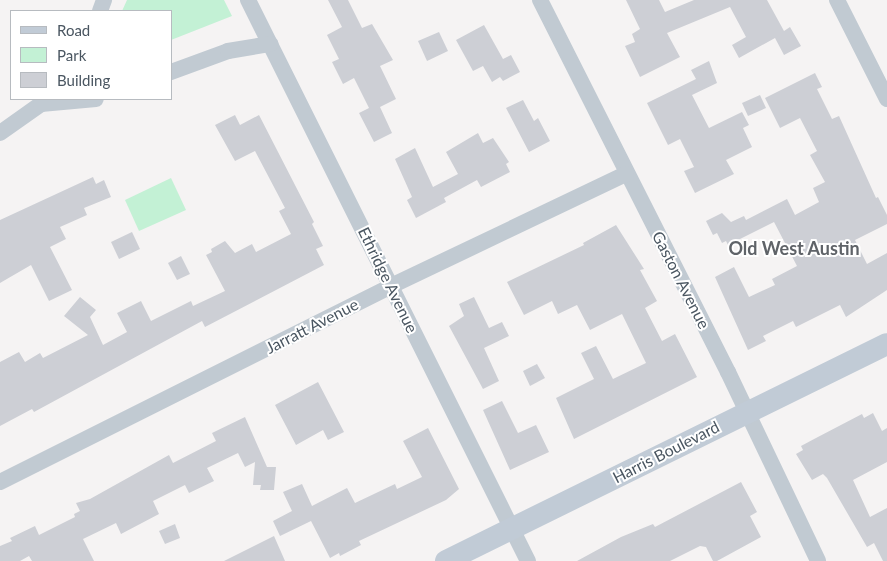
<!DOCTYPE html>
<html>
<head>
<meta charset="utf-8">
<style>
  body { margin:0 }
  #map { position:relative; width:887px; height:561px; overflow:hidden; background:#f5f3f3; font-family:Lato,sans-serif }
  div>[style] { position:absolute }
  .green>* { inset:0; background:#c3f1d5 }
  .building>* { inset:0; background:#cdcfd5 }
  .street>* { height:16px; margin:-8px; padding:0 8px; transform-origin:8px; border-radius:8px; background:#c1cad2 }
  .secondary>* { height:22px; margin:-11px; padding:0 11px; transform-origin:11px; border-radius:11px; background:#c1cbd6 }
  span { translate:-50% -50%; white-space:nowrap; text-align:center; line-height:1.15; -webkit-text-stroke:4px #fff; paint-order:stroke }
  .street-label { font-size:16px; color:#4a5661 }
  .neighbourhood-label { font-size:18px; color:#5f6368; font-weight:700 }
  .legend { position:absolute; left:10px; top:10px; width:162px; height:90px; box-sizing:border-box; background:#fff; border:1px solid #b7bbc0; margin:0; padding:6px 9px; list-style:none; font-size:15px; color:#4a5661 }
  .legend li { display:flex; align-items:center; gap:10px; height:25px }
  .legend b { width:25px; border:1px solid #b7bbc0 }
</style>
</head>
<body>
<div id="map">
  <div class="green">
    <div style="clip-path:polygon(127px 0,224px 0,232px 16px,171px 40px,171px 11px,122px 11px)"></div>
    <div style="clip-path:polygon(171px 178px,186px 210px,139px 231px,125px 200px)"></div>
  </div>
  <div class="building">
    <div style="clip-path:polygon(328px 0,348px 0,362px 28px,372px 24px,393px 60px,380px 66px,396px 99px,380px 107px,392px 133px,374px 142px,359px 113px,369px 108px,354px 78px,343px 84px,332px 62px,339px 59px,327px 35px,342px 27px)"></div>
    <div style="clip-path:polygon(626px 0,659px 0,665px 12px,694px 0,767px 0,784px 31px,790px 27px,801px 46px,784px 55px,775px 38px,739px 58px,732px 45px,746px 37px,730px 7px,667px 33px,680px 57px,640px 77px,625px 46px,635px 42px,632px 34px,640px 29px)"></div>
    <div style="clip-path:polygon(484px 25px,503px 59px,511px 55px,520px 72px,503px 81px,500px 77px,492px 82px,483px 66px,473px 71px,456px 40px)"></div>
    <div style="clip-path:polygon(439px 32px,448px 51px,427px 61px,418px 41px)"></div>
    <div style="clip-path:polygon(709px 61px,717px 83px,692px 95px,709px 128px,742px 112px,749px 125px,743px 128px,752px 147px,726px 160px,734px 174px,695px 193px,684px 171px,694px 167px,680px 139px,668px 145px,647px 103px,696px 79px,691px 70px)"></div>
    <div style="clip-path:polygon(815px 73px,822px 87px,817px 89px,832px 119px,839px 116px,876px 198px,878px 197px,887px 215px,887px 224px,855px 240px,867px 264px,887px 253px,887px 290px,846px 317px,840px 305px,796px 327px,793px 321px,763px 336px,766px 341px,748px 350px,715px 277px,734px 267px,749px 297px,775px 285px,772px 279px,797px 266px,774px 222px,728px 245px,726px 241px,722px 243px,717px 233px,713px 235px,706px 221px,722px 213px,731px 222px,744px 216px,746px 220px,787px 199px,795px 215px,819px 202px,813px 188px,825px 182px,810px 155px,817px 151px,800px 118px,780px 128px,765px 98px)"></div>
    <div style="clip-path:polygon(760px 95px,766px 108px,748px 116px,742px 103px)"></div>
    <div style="clip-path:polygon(523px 100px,534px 121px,538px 118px,550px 141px,529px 152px,506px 108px)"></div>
    <div style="clip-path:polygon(235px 115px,240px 125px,259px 115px,314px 222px,312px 224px,323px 246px,316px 249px,324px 265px,205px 327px,202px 321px,34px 412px,32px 409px,0 426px,0 362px,19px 352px,25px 362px,40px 353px,43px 358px,88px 335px,64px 316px,80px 297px,96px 310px,90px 317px,103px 345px,127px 332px,117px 313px,141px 301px,151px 321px,191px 301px,193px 306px,225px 291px,206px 255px,212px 252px,211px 249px,225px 241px,235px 253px,252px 244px,256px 252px,291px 234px,279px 211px,285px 208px,255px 151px,235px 161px,215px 125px)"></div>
    <div style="clip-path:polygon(478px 133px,483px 143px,493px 138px,509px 162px,506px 164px,510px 172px,481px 187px,477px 180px,444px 198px,446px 202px,416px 218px,407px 200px,412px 197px,395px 159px,415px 148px,433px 187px,458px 174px,446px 152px)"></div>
    <div style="clip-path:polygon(93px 177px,96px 184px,104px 180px,111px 197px,84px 208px,87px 215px,60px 227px,66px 239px,50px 247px,72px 290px,49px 301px,31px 265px,0 283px,0 220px)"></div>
    <div style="clip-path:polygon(616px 225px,644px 269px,640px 270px,657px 301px,645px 308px,662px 341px,675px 334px,697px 377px,574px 439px,556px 398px,594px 379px,581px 353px,596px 346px,613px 379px,646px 363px,622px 314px,590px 330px,577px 305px,558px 314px,552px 301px,524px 315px,507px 282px,584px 245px,583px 243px)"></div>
    <div style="clip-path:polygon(132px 232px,140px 249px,119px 259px,111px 242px)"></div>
    <div style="clip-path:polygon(181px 256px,190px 274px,177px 280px,168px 263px)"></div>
    <div style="clip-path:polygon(474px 297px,489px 328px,502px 322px,509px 336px,484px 348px,499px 381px,483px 389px,449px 326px,464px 316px,459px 304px)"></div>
    <div style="clip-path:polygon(537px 364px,545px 378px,530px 386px,523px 371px)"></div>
    <div style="clip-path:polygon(318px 382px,344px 432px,328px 440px,323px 430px,296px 445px,275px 405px)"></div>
    <div style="clip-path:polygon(502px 401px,518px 433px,536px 425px,549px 452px,510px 470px,483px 410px)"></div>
    <div style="clip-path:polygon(873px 413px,882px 431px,887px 428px,887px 462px,853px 480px,870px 517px,887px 508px,887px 561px,883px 561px,874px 543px,867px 547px,827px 478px,823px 474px,812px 480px,796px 454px,803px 450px,801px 446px,816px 438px,862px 414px,864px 418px)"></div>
    <div style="clip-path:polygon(245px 417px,267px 467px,276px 467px,274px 490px,260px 490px,261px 485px,253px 485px,255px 462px,245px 467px,238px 453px,207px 468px,214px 481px,189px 493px,185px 485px,153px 501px,159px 514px,121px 534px,116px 523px,83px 539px,94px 561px,32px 561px,29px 556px,20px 561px,0 561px,0 546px,12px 541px,10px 538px,35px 526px,39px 535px,75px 517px,74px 514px,80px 511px,76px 503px,90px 499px,169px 455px,173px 463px,216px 441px,212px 433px)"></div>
    <div style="clip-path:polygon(428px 428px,459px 489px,446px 500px,359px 541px,361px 545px,340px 556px,339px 553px,330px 558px,311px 521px,280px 536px,273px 521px,292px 511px,283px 492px,302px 484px,312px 506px,347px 488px,355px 503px,395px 484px,397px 489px,422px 477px,403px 441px)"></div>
    <div style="clip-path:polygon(741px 482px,757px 512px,750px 516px,761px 537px,717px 561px,713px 561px,706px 547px,700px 546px,670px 561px,577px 561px,621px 537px,653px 524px,655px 527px)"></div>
    <div style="clip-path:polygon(175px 524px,180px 538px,165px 544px,159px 531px)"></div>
    <div style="clip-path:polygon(274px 536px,285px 561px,224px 561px)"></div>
  </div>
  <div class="street">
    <div style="left:248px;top:0;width:627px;rotate:63.48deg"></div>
    <div style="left:540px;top:0;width:417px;rotate:63.2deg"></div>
    <div style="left:728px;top:372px;width:209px;rotate:64.5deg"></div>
    <div style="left:837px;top:0;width:111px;rotate:63.2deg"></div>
    <div style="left:100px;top:11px;width:12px;rotate:-70deg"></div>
    <div style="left:171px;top:72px;width:61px;rotate:-20.2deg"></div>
    <div style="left:228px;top:51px;width:43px;rotate:-9.5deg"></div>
    <div style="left:0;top:133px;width:50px;rotate:-35.3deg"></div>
    <div style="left:41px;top:104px;width:55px;rotate:-5.2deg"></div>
    <div style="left:0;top:482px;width:437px;rotate:-26.6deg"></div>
    <div style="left:391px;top:286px;width:260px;rotate:-25.5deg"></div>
  </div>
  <div class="secondary">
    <div style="left:446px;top:561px;width:491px;rotate:-26.2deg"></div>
  </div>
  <div class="street-label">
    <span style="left:388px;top:280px;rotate:64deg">Ethridge Avenue</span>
    <span style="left:681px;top:280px;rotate:63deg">Gaston Avenue</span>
    <span style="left:312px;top:326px;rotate:-27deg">Jarratt Avenue</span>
    <span style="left:666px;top:452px;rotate:-27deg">Harris Boulevard</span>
  </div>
  <div class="neighbourhood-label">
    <span style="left:794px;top:248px">Old West Austin</span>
  </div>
  <ul class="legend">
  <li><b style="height:6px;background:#c1cbd6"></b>Road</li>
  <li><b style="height:14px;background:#c3f1d5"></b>Park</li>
  <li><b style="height:14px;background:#cdcfd5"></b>Building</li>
  </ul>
</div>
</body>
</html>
